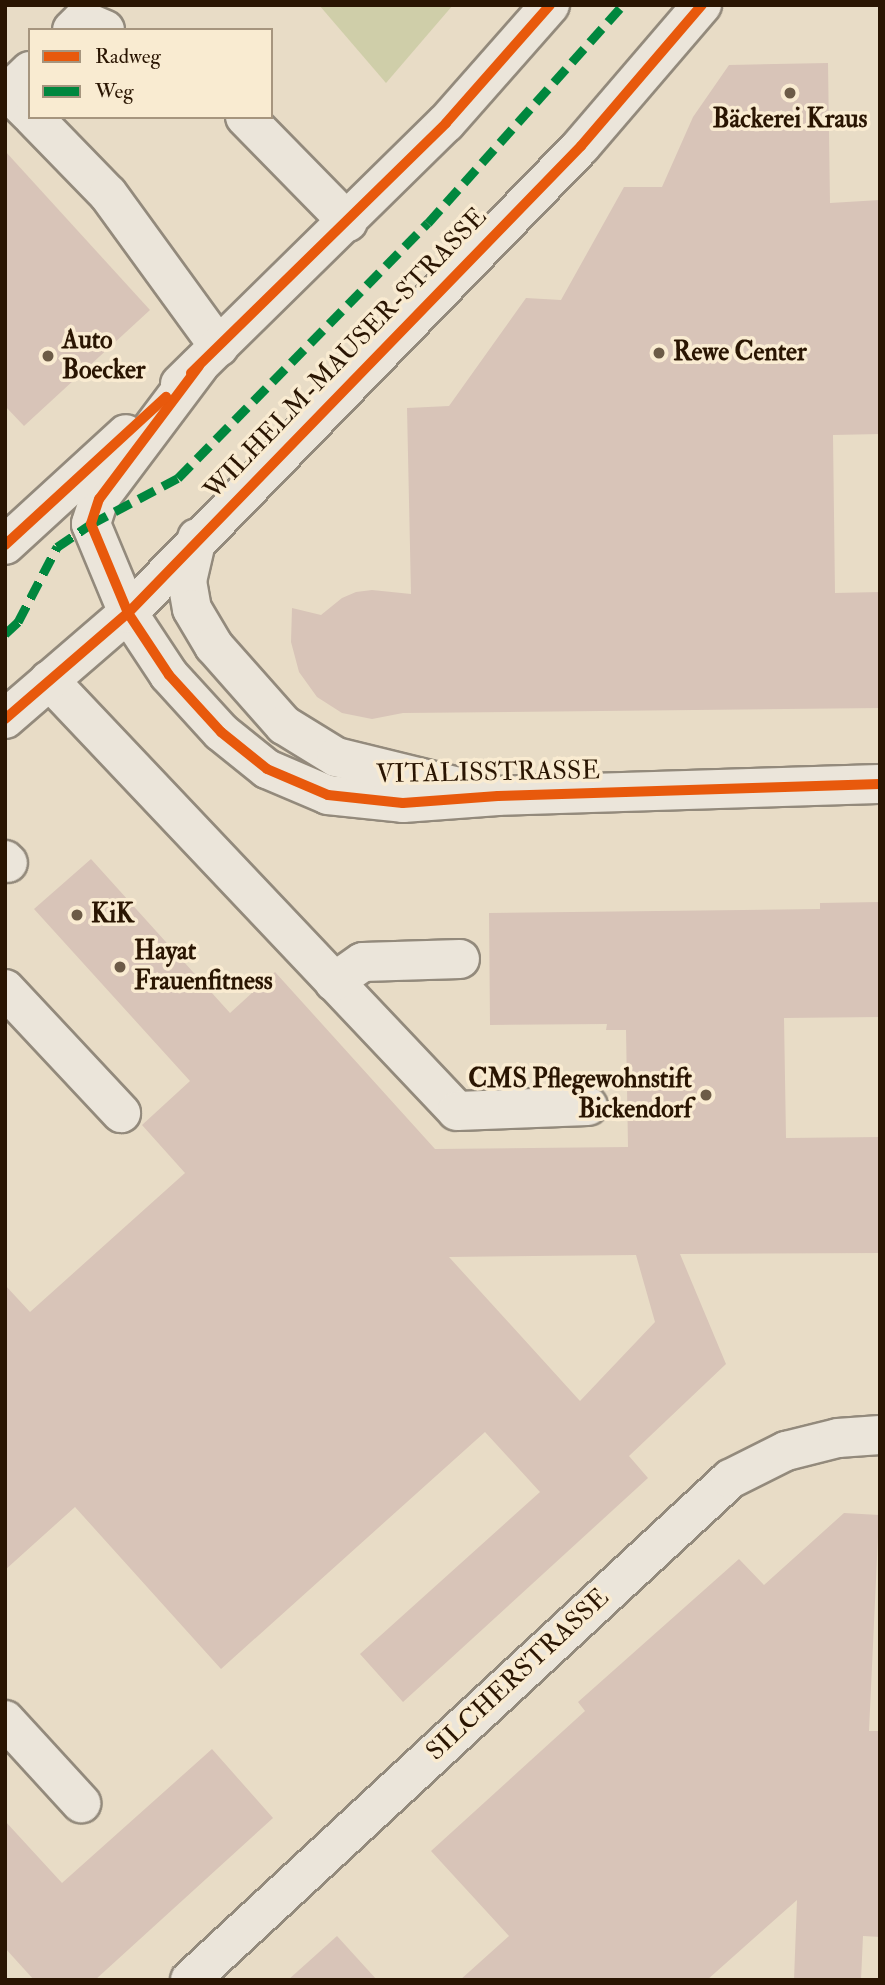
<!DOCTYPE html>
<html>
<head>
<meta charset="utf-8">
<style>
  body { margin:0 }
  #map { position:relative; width:885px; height:1985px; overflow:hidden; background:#e8dcc6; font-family:"IM FELL Double Pica",serif }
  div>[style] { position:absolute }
  .green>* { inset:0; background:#cfcea9 }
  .building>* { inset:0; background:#d8c4b8 }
  .roads { filter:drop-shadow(2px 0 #938a7c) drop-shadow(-2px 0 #938a7c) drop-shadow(0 2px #938a7c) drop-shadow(0 -2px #938a7c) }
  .minor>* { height:38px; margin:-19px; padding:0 19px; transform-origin:19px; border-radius:19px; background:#ebe5da }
  .quiet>* { height:9px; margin-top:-4.5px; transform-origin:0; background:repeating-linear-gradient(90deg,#00873e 0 18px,transparent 0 27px) }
  .cycleway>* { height:10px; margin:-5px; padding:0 5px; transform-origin:5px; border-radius:5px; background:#e8590c }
  .dots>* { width:19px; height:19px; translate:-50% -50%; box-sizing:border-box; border:4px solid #f9ebd1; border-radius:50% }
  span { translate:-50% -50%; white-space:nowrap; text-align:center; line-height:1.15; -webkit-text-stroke:7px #f9ebd1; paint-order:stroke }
  .poi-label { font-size:26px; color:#2a1502; font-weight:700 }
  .left { translate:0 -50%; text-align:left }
  .right { translate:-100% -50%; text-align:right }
  .street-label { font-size:26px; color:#2a1502 }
  .frame { position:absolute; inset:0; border:7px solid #2a1502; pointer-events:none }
  .legend { position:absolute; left:28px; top:28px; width:245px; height:91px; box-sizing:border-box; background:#f9ebd1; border:2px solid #a6957e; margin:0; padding:9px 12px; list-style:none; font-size:21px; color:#2a1502 }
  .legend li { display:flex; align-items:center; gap:14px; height:35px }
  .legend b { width:35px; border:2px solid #a6957e }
</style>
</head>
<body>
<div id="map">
  <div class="green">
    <div style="clip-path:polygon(319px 5px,453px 5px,386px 83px)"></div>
  </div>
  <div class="building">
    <div style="clip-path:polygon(828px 63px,830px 203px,880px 200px,880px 434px,833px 435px,835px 593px,880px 592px,880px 708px,403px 713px,372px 719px,342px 713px,317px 697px,299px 672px,291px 642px,292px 608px,321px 615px,342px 598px,356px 592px,372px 590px,411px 594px,407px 408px,449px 406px,526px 298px,561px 300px,624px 187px,662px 187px,693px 117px,729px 65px)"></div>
    <div style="clip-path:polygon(5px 151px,150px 310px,24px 426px,5px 406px)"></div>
    <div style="clip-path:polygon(evenodd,91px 859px,230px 1013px,275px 972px,435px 1149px,628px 1147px,626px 1030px,606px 1030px,607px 1024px,490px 1025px,489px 913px,820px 909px,820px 903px,880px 902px,880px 1017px,784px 1018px,786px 1138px,880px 1137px,880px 1253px,680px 1254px,726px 1364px,629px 1456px,648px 1478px,403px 1702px,360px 1654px,540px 1492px,485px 1432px,221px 1669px,75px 1507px,5px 1570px,5px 1285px,30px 1312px,185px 1173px,142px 1125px,190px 1081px,34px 909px,91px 859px,636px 1255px,655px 1322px,580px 1401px,449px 1257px,636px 1255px)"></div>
    <div style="clip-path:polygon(844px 1513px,879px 1515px,869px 1731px,880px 1731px,880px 1937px,863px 1936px,861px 1980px,794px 1980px,797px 1900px,707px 1980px,460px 1980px,509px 1936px,431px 1851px,585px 1711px,578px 1702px,739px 1559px,764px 1585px)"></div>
    <div style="clip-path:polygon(212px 1749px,273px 1818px,95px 1980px,34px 1980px,5px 1948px,5px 1821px,62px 1883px)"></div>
    <div style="clip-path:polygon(337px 1936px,377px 1980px,288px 1980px)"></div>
  </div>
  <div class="roads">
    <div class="minor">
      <div style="left:72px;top:30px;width:14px;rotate:-45deg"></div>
      <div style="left:82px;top:20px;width:25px;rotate:23deg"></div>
      <div style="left:30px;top:71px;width:30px;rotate:136deg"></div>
      <div style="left:8px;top:92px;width:31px;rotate:45deg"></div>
      <div style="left:33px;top:117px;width:107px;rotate:45.8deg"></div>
      <div style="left:108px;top:194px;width:189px;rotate:54deg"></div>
      <div style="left:245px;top:117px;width:147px;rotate:45.6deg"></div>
      <div style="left:199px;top:366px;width:166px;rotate:126.9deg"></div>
      <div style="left:99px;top:499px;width:26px;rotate:108deg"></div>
      <div style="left:91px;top:524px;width:96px;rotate:67.4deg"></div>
      <div style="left:128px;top:613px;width:74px;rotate:56.5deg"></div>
      <div style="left:169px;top:675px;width:77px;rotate:47.6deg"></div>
      <div style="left:221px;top:732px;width:59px;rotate:38.8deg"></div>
      <div style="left:267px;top:769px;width:66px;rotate:23.1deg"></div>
      <div style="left:328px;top:795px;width:75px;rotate:6.1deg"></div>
      <div style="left:403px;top:803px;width:95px;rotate:-4.2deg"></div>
      <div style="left:498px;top:796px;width:382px;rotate:-1.8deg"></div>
      <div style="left:180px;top:384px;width:373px;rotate:-44.5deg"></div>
      <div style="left:446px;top:123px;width:157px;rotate:-48.6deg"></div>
      <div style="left:197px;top:538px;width:44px;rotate:103.1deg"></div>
      <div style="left:187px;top:581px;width:28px;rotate:80deg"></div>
      <div style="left:192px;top:609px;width:43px;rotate:59.3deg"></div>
      <div style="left:214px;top:646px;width:106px;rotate:48.5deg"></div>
      <div style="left:284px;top:725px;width:61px;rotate:31.6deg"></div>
      <div style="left:336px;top:757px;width:126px;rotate:13.8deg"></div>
      <div style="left:5px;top:545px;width:164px;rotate:-42.5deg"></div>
      <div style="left:49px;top:680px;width:593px;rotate:46.57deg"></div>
      <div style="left:457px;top:1111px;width:131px;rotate:-2.2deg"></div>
      <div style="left:5px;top:719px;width:162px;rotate:-40.8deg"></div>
      <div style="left:128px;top:613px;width:651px;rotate:-45.87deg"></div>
      <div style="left:581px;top:146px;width:186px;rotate:-49.4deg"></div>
      <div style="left:5px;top:860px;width:4px;rotate:45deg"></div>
      <div style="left:334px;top:982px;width:35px;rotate:-35deg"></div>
      <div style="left:363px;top:962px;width:97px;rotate:-1.8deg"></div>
      <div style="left:5px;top:989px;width:170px;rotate:46.9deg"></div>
      <div style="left:5px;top:1720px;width:113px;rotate:47.5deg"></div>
      <div style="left:190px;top:1980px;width:737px;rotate:-42.85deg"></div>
      <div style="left:730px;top:1479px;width:63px;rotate:-26.6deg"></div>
      <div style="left:786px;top:1451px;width:54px;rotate:-14deg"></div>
      <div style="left:838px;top:1438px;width:42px;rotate:-4.1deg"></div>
    </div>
  </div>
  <div class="quiet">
    <div style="left:5px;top:634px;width:18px;rotate:-43deg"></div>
    <div style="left:18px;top:622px;width:85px;rotate:-62.5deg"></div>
    <div style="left:57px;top:547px;width:41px;rotate:-34.1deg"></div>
    <div style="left:91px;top:524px;width:98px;rotate:-27.9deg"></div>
    <div style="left:178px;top:478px;width:357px;rotate:-45.6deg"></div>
    <div style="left:428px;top:223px;width:292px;rotate:-48.2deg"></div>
  </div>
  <div class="cycleway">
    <div style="left:199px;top:366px;width:166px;rotate:126.9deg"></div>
    <div style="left:99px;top:499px;width:26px;rotate:108deg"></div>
    <div style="left:91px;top:524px;width:96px;rotate:67.4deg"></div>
    <div style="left:128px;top:613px;width:74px;rotate:56.5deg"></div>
    <div style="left:169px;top:675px;width:77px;rotate:47.6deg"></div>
    <div style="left:221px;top:732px;width:59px;rotate:38.8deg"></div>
    <div style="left:267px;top:769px;width:66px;rotate:23.1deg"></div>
    <div style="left:328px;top:795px;width:75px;rotate:6.1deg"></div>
    <div style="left:403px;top:803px;width:95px;rotate:-4.2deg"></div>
    <div style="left:498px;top:796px;width:382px;rotate:-1.8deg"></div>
    <div style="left:191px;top:373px;width:357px;rotate:-44.4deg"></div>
    <div style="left:446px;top:123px;width:157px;rotate:-48.6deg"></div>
    <div style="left:5px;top:545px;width:219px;rotate:-42.6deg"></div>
    <div style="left:5px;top:719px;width:162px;rotate:-40.8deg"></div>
    <div style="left:128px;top:613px;width:651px;rotate:-45.87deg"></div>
    <div style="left:581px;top:146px;width:186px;rotate:-49.4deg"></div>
  </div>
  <div class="dots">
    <div style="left:790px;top:93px;background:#6c5b47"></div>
    <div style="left:659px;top:353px;background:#6c5b47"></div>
    <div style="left:48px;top:356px;background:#6c5b47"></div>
    <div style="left:77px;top:915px;background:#6c5b47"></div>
    <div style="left:120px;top:967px;background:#6c5b47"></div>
    <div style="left:706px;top:1095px;background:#6c5b47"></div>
  </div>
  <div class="poi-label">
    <span style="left:790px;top:120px">Bäckerei Kraus</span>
    <span class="left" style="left:62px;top:356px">Auto<br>Boecker</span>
    <span class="left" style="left:673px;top:353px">Rewe Center</span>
    <span class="left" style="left:91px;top:915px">KiK</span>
    <span class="left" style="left:134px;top:967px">Hayat<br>Frauenfitness</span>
    <span class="right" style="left:692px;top:1095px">CMS Pflegewohnstift<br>Bickendorf</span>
  </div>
  <div class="street-label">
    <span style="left:346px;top:354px;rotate:-46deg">WILHELM-MAUSER-STRASSE</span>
    <span style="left:488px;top:773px;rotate:-1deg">VITALISSTRASSE</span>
    <span style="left:518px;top:1675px;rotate:-43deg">SILCHERSTRASSE</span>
  </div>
  <div class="frame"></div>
  <ul class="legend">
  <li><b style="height:9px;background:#e8590c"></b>Radweg</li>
  <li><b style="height:9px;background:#00873e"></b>Weg</li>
  </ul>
</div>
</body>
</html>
